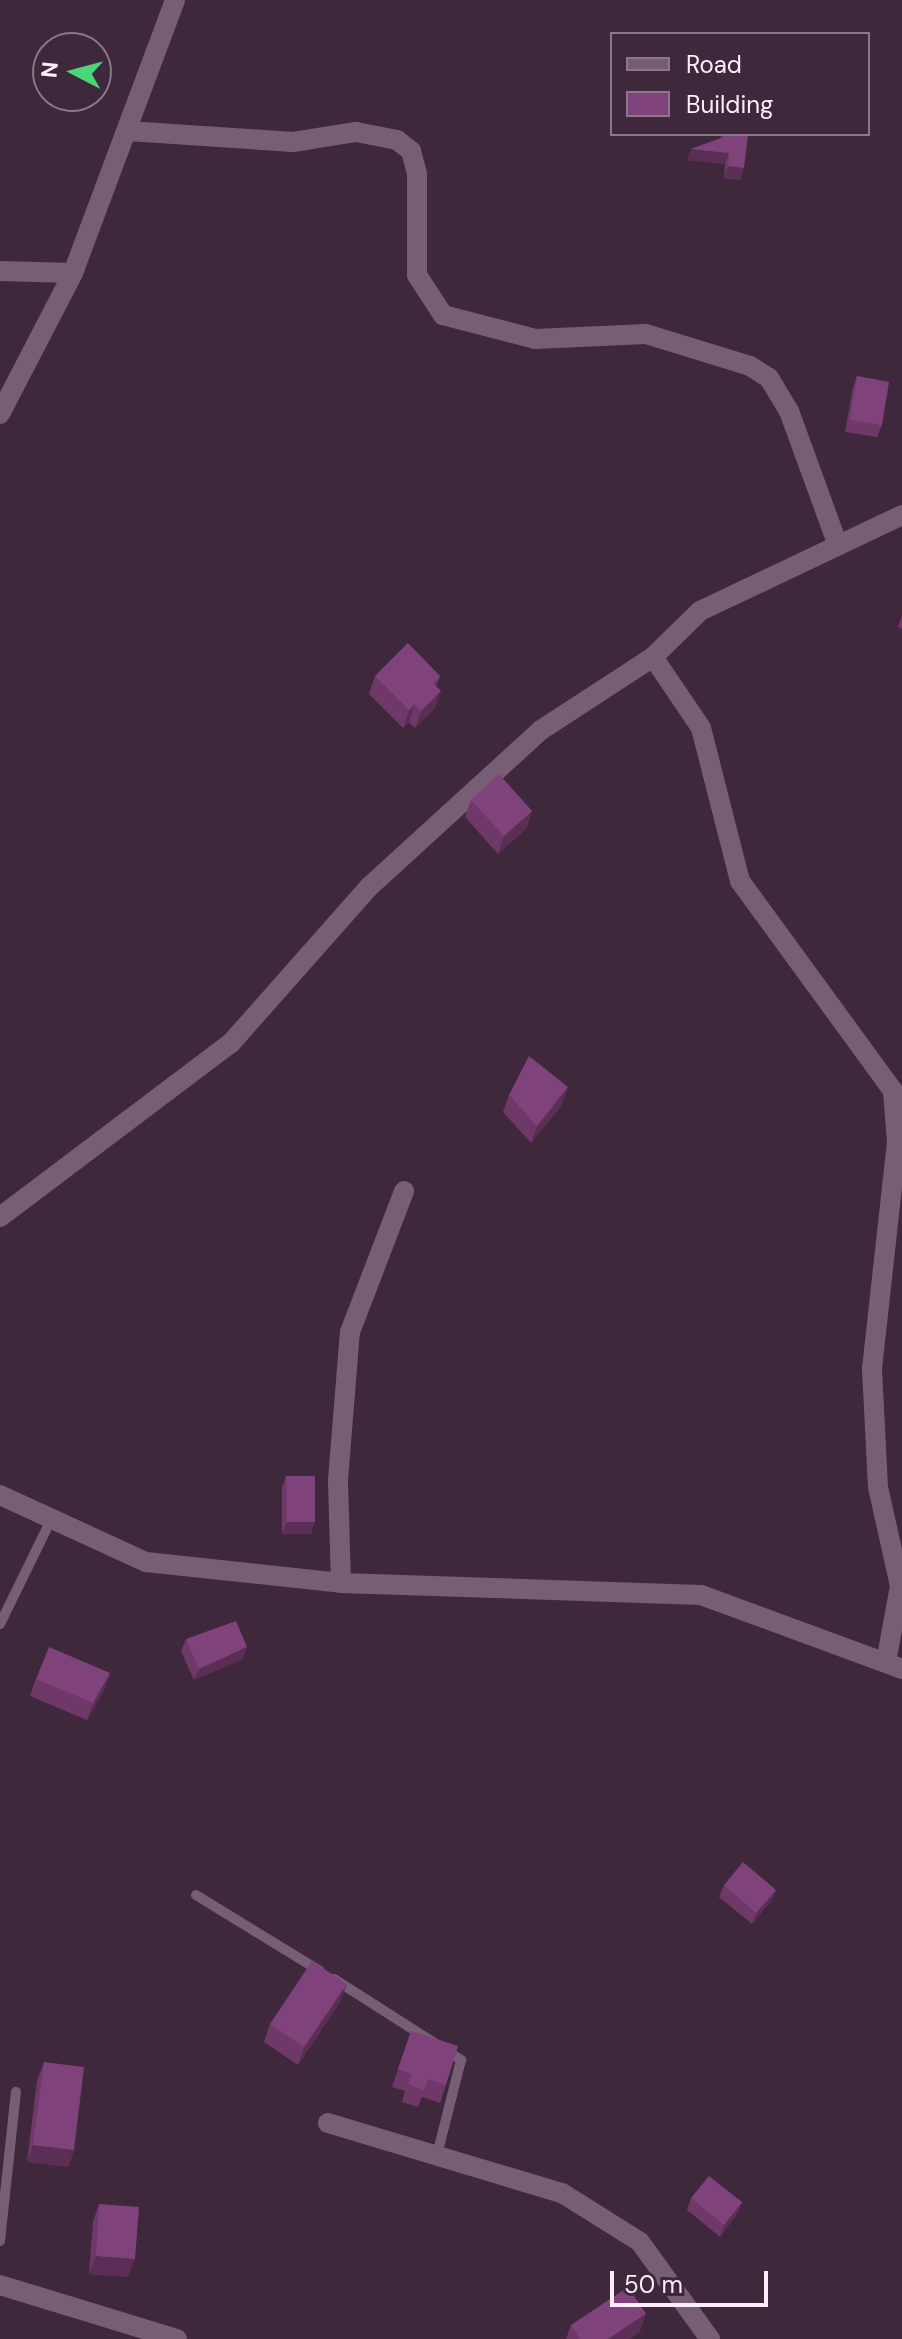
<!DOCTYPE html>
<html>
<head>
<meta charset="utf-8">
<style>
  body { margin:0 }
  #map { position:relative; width:902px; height:2339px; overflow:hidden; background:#3f283c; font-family:"DM Sans",sans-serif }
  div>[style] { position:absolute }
  .lane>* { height:10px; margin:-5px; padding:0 5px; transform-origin:5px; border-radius:5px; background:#785e75 }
  .street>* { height:20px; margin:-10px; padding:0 10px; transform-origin:10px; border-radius:10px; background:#785e75 }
  .wall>* { inset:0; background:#6e3969 }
  .shaded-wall>* { inset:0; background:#5a2e55 }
  .building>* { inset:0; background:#80427a }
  span { translate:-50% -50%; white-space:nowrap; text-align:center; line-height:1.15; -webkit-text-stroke:6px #3f283c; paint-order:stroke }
  .legend { position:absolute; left:610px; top:32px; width:260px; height:104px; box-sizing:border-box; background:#3f283c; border:2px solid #8b7788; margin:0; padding:10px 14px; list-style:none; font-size:24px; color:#fdedfa }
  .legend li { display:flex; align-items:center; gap:16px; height:40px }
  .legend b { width:40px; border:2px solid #8b7788 }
  .north { position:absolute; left:32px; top:32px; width:80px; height:80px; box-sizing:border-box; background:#3f283c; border:2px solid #8b7788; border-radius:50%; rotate:276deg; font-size:22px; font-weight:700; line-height:32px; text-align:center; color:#fdedfa }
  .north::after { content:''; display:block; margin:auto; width:28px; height:36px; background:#4ad677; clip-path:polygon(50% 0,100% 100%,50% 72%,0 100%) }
  .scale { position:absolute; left:610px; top:2271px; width:158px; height:36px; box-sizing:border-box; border:4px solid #fdedfa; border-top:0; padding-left:10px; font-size:24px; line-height:28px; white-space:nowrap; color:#fdedfa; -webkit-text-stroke:6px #3f283c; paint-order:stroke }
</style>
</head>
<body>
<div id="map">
  <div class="lane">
    <div style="left:0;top:1624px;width:116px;rotate:-63.9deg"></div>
    <div style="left:196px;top:1895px;width:145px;rotate:31.5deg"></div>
    <div style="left:334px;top:1979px;width:151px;rotate:32.5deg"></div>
    <div style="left:461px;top:2060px;width:94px;rotate:104.2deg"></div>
    <div style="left:0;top:2241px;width:150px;rotate:-83.9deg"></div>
  </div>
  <div class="street">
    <div style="left:128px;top:131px;width:165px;rotate:3.8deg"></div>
    <div style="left:293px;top:142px;width:64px;rotate:-9deg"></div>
    <div style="left:356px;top:132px;width:42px;rotate:11deg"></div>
    <div style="left:397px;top:140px;width:18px;rotate:38deg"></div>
    <div style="left:411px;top:151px;width:24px;rotate:75deg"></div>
    <div style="left:417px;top:174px;width:101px;rotate:90deg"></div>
    <div style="left:417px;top:275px;width:48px;rotate:57deg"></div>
    <div style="left:443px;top:315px;width:95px;rotate:14.6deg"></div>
    <div style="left:535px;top:339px;width:111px;rotate:-2.6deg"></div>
    <div style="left:646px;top:334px;width:109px;rotate:17.1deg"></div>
    <div style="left:750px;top:366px;width:22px;rotate:32deg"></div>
    <div style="left:769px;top:378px;width:39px;rotate:59deg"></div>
    <div style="left:789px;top:411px;width:140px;rotate:70deg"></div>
    <div style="left:0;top:271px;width:73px;rotate:1.6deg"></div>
    <div style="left:0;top:414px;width:159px;rotate:-62.6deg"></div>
    <div style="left:73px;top:273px;width:291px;rotate:-69.5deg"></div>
    <div style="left:653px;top:657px;width:86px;rotate:55.9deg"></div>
    <div style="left:701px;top:728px;width:158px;rotate:75.7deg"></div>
    <div style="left:740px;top:881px;width:260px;rotate:53.9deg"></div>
    <div style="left:893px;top:1091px;width:51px;rotate:85.5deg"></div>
    <div style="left:897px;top:1142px;width:228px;rotate:96.3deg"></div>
    <div style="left:872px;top:1369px;width:118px;rotate:87.1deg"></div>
    <div style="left:878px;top:1487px;width:101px;rotate:77.5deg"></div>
    <div style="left:900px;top:1586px;width:77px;rotate:100.4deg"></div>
    <div style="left:0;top:1217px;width:289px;rotate:-37deg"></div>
    <div style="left:231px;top:1043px;width:208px;rotate:-48.5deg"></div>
    <div style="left:369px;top:887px;width:233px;rotate:-42.4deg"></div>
    <div style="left:541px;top:730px;width:134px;rotate:-33.1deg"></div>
    <div style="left:653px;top:657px;width:66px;rotate:-44.4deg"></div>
    <div style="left:700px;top:611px;width:224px;rotate:-25.4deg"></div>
    <div style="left:0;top:1495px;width:161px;rotate:24.7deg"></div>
    <div style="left:146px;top:1562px;width:196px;rotate:6.1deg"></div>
    <div style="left:341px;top:1583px;width:360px;rotate:1.9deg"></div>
    <div style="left:701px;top:1595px;width:214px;rotate:20.2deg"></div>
    <div style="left:341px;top:1583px;width:103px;rotate:-91.7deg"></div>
    <div style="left:338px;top:1480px;width:148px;rotate:-85.4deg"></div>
    <div style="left:350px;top:1332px;width:151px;rotate:-69deg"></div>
    <div style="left:328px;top:2123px;width:244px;rotate:16.7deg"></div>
    <div style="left:562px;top:2193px;width:92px;rotate:32.1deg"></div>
    <div style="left:640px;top:2242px;width:120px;rotate:54.2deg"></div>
    <div style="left:0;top:2285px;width:185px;rotate:17deg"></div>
  </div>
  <div class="wall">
    <div style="clip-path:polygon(721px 134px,748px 134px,740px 180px,724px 178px,725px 164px,687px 160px,691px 149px,721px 138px)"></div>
    <div style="clip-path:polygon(857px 376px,882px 425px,877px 437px,845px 432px,853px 388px)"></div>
    <div style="clip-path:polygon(902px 615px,902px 629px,898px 627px)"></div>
    <div style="clip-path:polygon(375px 676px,440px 676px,436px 686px,435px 708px,415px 728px,409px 722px,403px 728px,369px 694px)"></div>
    <div style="clip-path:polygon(471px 800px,532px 811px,526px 829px,498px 854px,465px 817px)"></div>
    <div style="clip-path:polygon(509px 1095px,562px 1105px,531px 1143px,503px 1112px)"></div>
    <div style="clip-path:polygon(286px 1476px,311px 1534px,282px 1534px,282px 1488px)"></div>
    <div style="clip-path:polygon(186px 1639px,243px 1659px,194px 1680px,181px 1651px)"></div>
    <div style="clip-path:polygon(110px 1673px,104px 1690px,87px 1720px,30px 1696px,36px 1679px)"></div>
    <div style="clip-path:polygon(724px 1885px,776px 1890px,771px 1901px,752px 1924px,719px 1897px)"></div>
    <div style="clip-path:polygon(340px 2002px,298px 2065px,264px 2042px,270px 2024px)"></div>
    <div style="clip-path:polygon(411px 2031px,446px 2085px,440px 2103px,422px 2097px,418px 2107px,402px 2102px,405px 2091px,392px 2087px)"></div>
    <div style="clip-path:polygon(44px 2062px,74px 2150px,68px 2167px,27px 2162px,37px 2080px)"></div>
    <div style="clip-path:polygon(691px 2198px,742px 2202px,737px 2214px,720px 2237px,687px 2210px)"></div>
    <div style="clip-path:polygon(99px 2204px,128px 2277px,89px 2274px,93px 2221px)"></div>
    <div style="clip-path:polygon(571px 2325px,640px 2332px,629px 2339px,566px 2339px)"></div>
  </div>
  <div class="shaded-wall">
    <div style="clip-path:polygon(691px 149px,729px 153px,725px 164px,687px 160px)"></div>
    <div style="clip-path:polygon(728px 166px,744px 168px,740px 180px,724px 178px)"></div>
    <div style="clip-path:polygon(441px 691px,435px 708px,415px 728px,421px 711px)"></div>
    <div style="clip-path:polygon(415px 704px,409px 722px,403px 728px,409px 710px)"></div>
    <div style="clip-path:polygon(532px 811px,526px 829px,498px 854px,504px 836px)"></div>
    <div style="clip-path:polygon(568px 1087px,562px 1105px,531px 1143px,537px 1126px)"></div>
    <div style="clip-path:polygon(287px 1522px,315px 1522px,311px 1534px,282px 1534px)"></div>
    <div style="clip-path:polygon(247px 1647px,243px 1659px,194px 1680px,199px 1669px)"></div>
    <div style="clip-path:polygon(110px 1673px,104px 1690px,87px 1720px,93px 1703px)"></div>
    <div style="clip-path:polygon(776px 1890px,771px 1901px,752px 1924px,756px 1913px)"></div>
    <div style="clip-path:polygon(347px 1984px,340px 2002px,298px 2065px,304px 2047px)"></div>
    <div style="clip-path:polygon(33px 2145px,74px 2150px,68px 2167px,27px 2162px)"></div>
    <div style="clip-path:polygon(742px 2202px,737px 2214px,720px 2237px,724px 2225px)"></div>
    <div style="clip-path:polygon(96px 2256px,135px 2259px,128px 2277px,89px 2274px)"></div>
    <div style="clip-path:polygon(646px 2314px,640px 2332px,629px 2339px,608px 2339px)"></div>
  </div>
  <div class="building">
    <div style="clip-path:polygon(724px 134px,748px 134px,744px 168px,728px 166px,729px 153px,691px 149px,724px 137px)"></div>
    <div style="clip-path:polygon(857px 376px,889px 382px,882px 425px,850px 420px)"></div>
    <div style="clip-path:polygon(408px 643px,440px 676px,433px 683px,441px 691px,421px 711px,415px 704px,409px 710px,375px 676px)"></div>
    <div style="clip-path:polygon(499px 774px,532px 811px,504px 836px,471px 800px)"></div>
    <div style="clip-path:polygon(529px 1056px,568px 1087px,537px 1126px,509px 1095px)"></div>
    <div style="clip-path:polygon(286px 1476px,315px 1476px,315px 1522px,287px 1522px)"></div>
    <div style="clip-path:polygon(236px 1621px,247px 1647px,199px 1669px,186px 1639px)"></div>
    <div style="clip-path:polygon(49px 1647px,110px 1673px,93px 1703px,36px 1679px)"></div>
    <div style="clip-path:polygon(743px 1862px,776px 1890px,756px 1913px,724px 1885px)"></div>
    <div style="clip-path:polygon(312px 1961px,347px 1984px,304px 2047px,270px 2024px)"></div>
    <div style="clip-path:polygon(411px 2031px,458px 2046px,446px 2085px,428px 2079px,424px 2090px,408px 2084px,412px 2074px,398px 2069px)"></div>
    <div style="clip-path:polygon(44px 2062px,84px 2067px,74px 2150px,33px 2145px)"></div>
    <div style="clip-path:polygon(709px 2176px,742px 2202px,724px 2225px,691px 2198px)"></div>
    <div style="clip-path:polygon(99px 2204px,139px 2207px,135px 2259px,96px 2256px)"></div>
    <div style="clip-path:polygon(628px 2287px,646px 2314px,608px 2339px,580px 2339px,571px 2325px)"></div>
  </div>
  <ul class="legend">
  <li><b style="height:10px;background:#785e75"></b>Road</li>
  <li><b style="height:22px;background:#80427a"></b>Building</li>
  </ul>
  <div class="north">N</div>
  <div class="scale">50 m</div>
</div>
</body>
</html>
